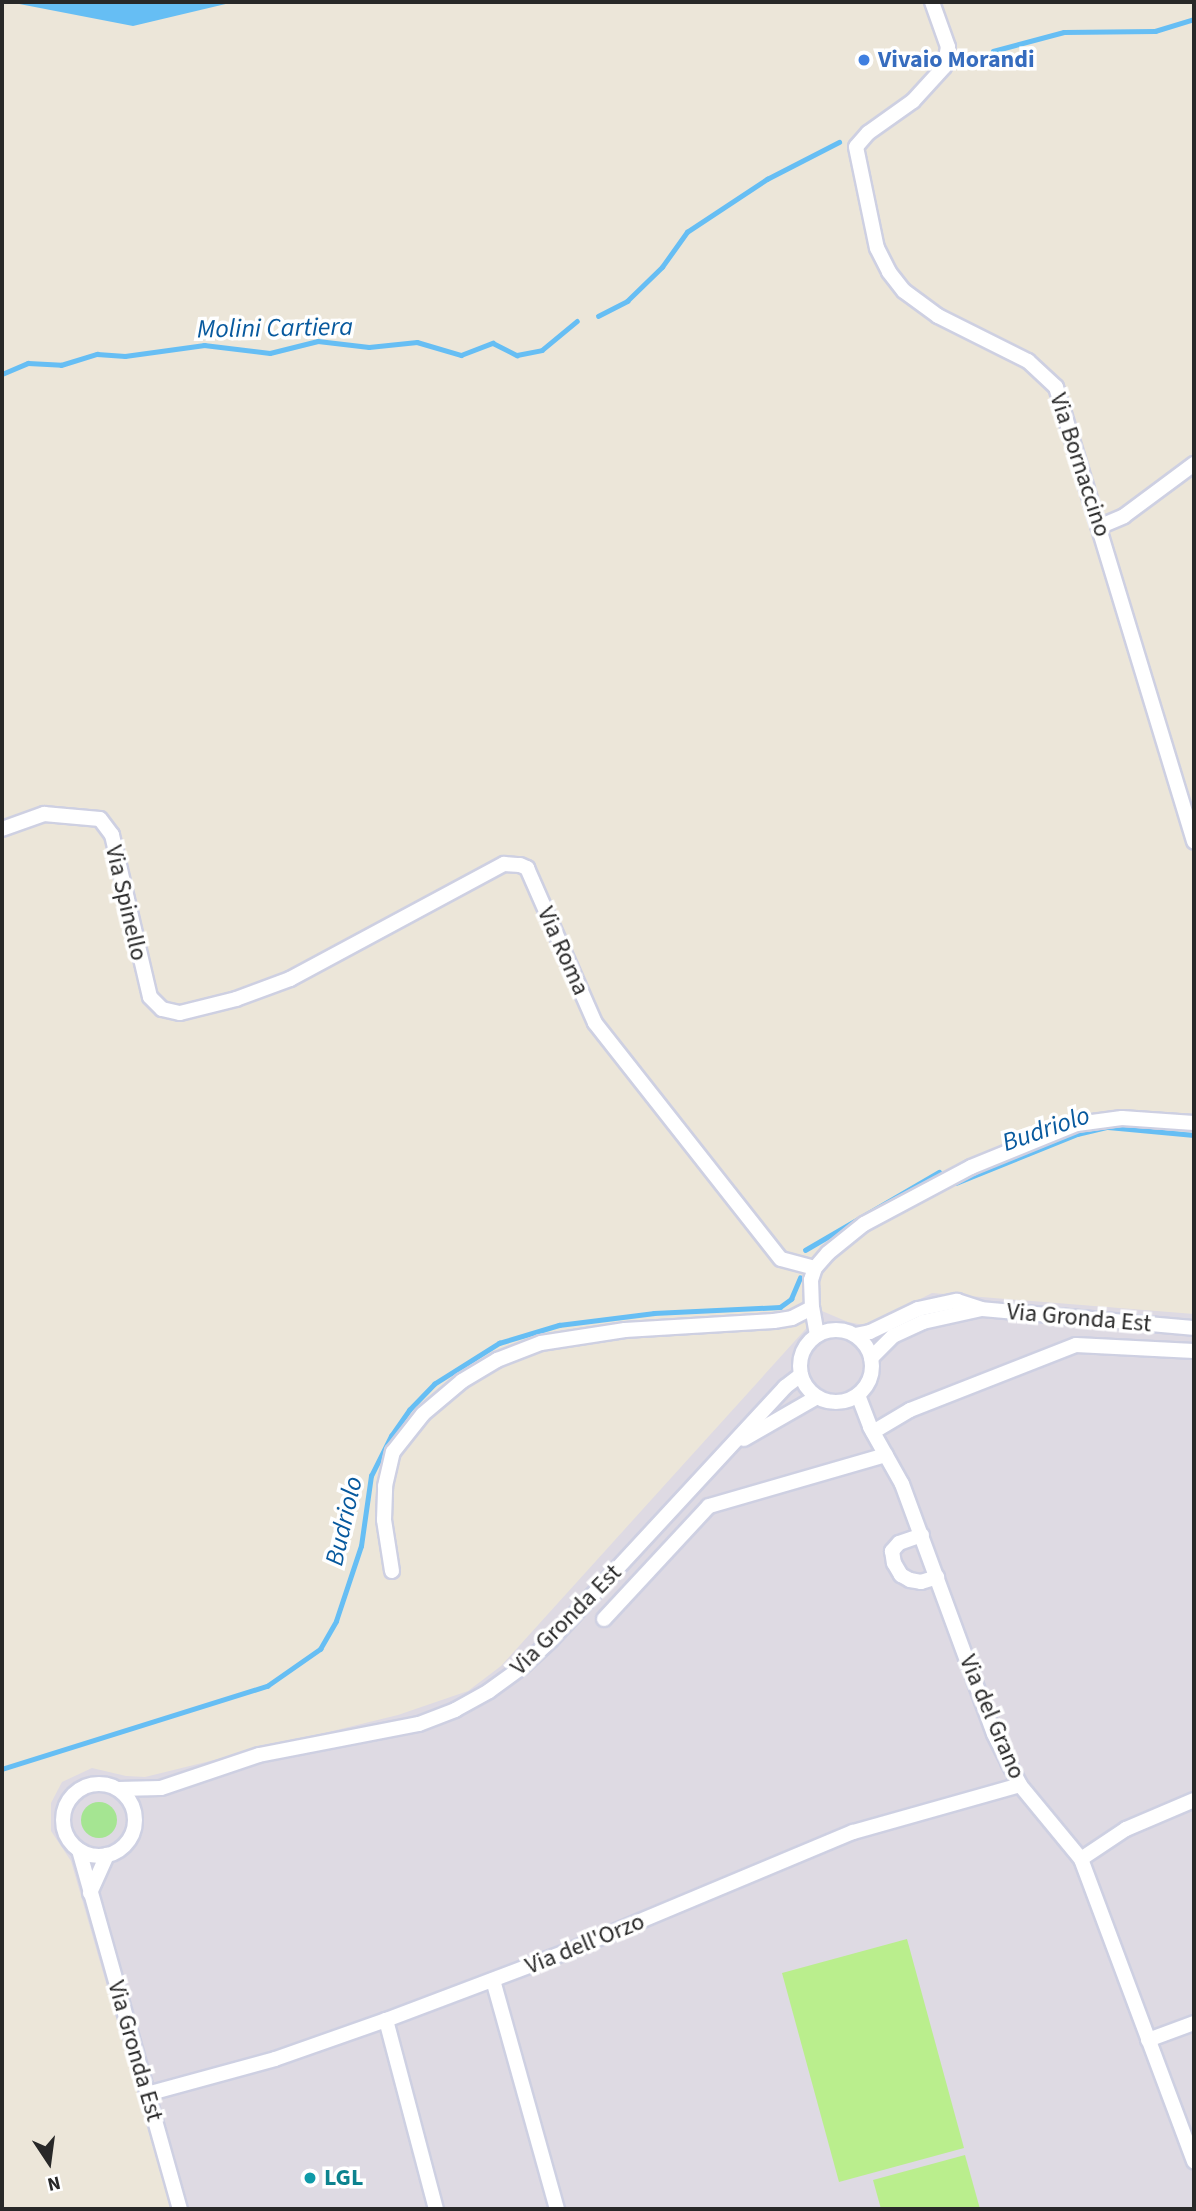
<!DOCTYPE html>
<html>
<head>
<meta charset="utf-8">
<style>
  body { margin:0 }
  #map { position:relative; width:1196px; height:2211px; overflow:hidden; background:#ece6d9; font-family:"Source Sans 3",sans-serif }
  div>[style] { position:absolute }
  .industrial>* { inset:0; background:#dedae3 }
  .green>* { inset:0; background:#a5e592 }
  .round { border-radius:50% }
  .pitch>* { inset:0; background:#baee8d }
  .water>* { inset:0; background:#66bef4 }
  .stream>* { height:4.5px; margin:-2.25px; padding:0 2.25px; transform-origin:2.25px; border-radius:2.25px; background:#66bef4 }
  .roads { filter:drop-shadow(2px 0 #ced0e2) drop-shadow(-2px 0 #ced0e2) drop-shadow(0 2px #ced0e2) drop-shadow(0 -2px #ced0e2) }
  .minor>* { height:14px; margin:-7px; padding:0 7px; transform-origin:7px; border-radius:7px; background:#fff }
  .minor>.ring { margin:-7px; padding:0; box-sizing:content-box; background:none; border:14px solid #fff; border-radius:50% }
  .dots>* { width:19px; height:19px; translate:-50% -50%; box-sizing:border-box; border:4px solid #fff; border-radius:50% }
  span { translate:-50% -50%; white-space:nowrap; text-align:center; line-height:1.15; -webkit-text-stroke:7px #fff; paint-order:stroke }
  .shop-label { font-size:24px; color:#366cbe; font-weight:700 }
  .left { translate:0 -50%; text-align:left }
  .street-label { font-size:24px; color:#282828 }
  .culture-label { font-size:24px; color:#0d838f; font-weight:700 }
  .water-label { font-size:26px; color:#07599e; font-style:italic }
  .frame { position:absolute; inset:0; border:4px solid #282828; pointer-events:none }
  .north { position:absolute; left:14px; top:2127px; width:70px; height:70px; -webkit-text-stroke:5px #fff; paint-order:stroke; rotate:167deg; font-size:19px; font-weight:700; line-height:28px; text-align:center; color:#282828 }
  .north::after { content:''; display:block; margin:auto; width:24px; height:32px; background:#282828; clip-path:polygon(50% 0,100% 100%,50% 72%,0 100%) }
</style>
</head>
<body>
<div id="map">
  <div class="industrial">
    <div style="clip-path:polygon(932px 1293px,1194px 1314px,1194px 2209px,171px 2209px,71px 1861px,51px 1831px,51px 1803px,62px 1782px,92px 1768px,126px 1776px,145px 1777px,398px 1715px,468px 1691px,501px 1666px,822px 1311px,848px 1322px,864px 1325px,879px 1320px)"></div>
  </div>
  <div class="green">
    <div class="round" style="left:81px;top:1802px;width:36px;height:36px"></div>
  </div>
  <div class="pitch">
    <div style="clip-path:polygon(907px 1939px,964px 2148px,839px 2182px,782px 1973px)"></div>
    <div style="clip-path:polygon(965px 2155px,980px 2209px,881px 2209px,873px 2180px)"></div>
  </div>
  <div class="water">
    <div style="clip-path:polygon(9px 2px,234px 2px,133px 26px)"></div>
  </div>
  <div class="stream">
    <div style="left:993px;top:51px;width:73px;rotate:-15deg"></div>
    <div style="left:1064px;top:32px;width:91px;rotate:-0.6deg"></div>
    <div style="left:1155px;top:31px;width:41px;rotate:-17.1deg"></div>
    <div style="left:598px;top:316px;width:33px;rotate:-27deg"></div>
    <div style="left:627px;top:301px;width:49px;rotate:-44.2deg"></div>
    <div style="left:662px;top:267px;width:43px;rotate:-54.5deg"></div>
    <div style="left:687px;top:232px;width:96px;rotate:-33.5deg"></div>
    <div style="left:767px;top:179px;width:81px;rotate:-27.2deg"></div>
    <div style="left:2px;top:374px;width:28px;rotate:-23deg"></div>
    <div style="left:28px;top:363px;width:33px;rotate:3deg"></div>
    <div style="left:61px;top:365px;width:38px;rotate:-17deg"></div>
    <div style="left:97px;top:354px;width:28px;rotate:4deg"></div>
    <div style="left:125px;top:356px;width:80px;rotate:-7.9deg"></div>
    <div style="left:204px;top:345px;width:66px;rotate:6.9deg"></div>
    <div style="left:270px;top:353px;width:49px;rotate:-14deg"></div>
    <div style="left:318px;top:341px;width:51px;rotate:6.7deg"></div>
    <div style="left:369px;top:347px;width:48px;rotate:-5.9deg"></div>
    <div style="left:417px;top:342px;width:46px;rotate:16.5deg"></div>
    <div style="left:461px;top:355px;width:34px;rotate:-21deg"></div>
    <div style="left:493px;top:343px;width:27px;rotate:27deg"></div>
    <div style="left:517px;top:355px;width:25px;rotate:-11deg"></div>
    <div style="left:542px;top:350px;width:45px;rotate:-39.6deg"></div>
    <div style="left:956px;top:1183px;width:131px;rotate:-22deg"></div>
    <div style="left:1077px;top:1134px;width:32px;rotate:-13deg"></div>
    <div style="left:1108px;top:1127px;width:86px;rotate:5.3deg"></div>
    <div style="left:805px;top:1250px;width:155px;rotate:-30.2deg"></div>
    <div style="left:2px;top:1769px;width:278px;rotate:-17.4deg"></div>
    <div style="left:267px;top:1686px;width:65px;rotate:-34.9deg"></div>
    <div style="left:320px;top:1649px;width:32px;rotate:-60deg"></div>
    <div style="left:336px;top:1621px;width:79px;rotate:-71.6deg"></div>
    <div style="left:361px;top:1546px;width:71px;rotate:-81.9deg"></div>
    <div style="left:371px;top:1476px;width:45px;rotate:-63.4deg"></div>
    <div style="left:391px;top:1436px;width:32px;rotate:-55deg"></div>
    <div style="left:409px;top:1410px;width:36px;rotate:-46deg"></div>
    <div style="left:434px;top:1384px;width:77px;rotate:-32.2deg"></div>
    <div style="left:499px;top:1343px;width:63px;rotate:-16.7deg"></div>
    <div style="left:559px;top:1325px;width:96px;rotate:-7.2deg"></div>
    <div style="left:654px;top:1313px;width:126px;rotate:-2.7deg"></div>
    <div style="left:780px;top:1307px;width:14px;rotate:-36deg"></div>
    <div style="left:791px;top:1299px;width:23px;rotate:-67deg"></div>
  </div>
  <div class="roads">
    <div class="minor">
      <div style="left:932px;top:2px;width:48px;rotate:70.4deg"></div>
      <div style="left:948px;top:47px;width:20px;rotate:101deg"></div>
      <div style="left:944px;top:67px;width:46px;rotate:132.4deg"></div>
      <div style="left:913px;top:101px;width:55px;rotate:144.6deg"></div>
      <div style="left:868px;top:133px;width:18px;rotate:131deg"></div>
      <div style="left:856px;top:147px;width:103px;rotate:78.3deg"></div>
      <div style="left:877px;top:248px;width:27px;rotate:63deg"></div>
      <div style="left:889px;top:272px;width:24px;rotate:52deg"></div>
      <div style="left:904px;top:291px;width:42px;rotate:36.3deg"></div>
      <div style="left:938px;top:316px;width:101px;rotate:26.6deg"></div>
      <div style="left:1028px;top:361px;width:38px;rotate:43deg"></div>
      <div style="left:1056px;top:387px;width:475px;rotate:73.1deg"></div>
      <div style="left:1101px;top:526px;width:25px;rotate:-23deg"></div>
      <div style="left:1124px;top:516px;width:87px;rotate:-36.6deg"></div>
      <div style="left:2px;top:829px;width:45px;rotate:-19.7deg"></div>
      <div style="left:44px;top:814px;width:56px;rotate:5.1deg"></div>
      <div style="left:100px;top:819px;width:20px;rotate:53deg"></div>
      <div style="left:112px;top:835px;width:166px;rotate:76.8deg"></div>
      <div style="left:150px;top:997px;width:17px;rotate:45deg"></div>
      <div style="left:162px;top:1009px;width:18px;rotate:13deg"></div>
      <div style="left:180px;top:1013px;width:58px;rotate:-14deg"></div>
      <div style="left:236px;top:999px;width:58px;rotate:-20.3deg"></div>
      <div style="left:290px;top:979px;width:243px;rotate:-28.3deg"></div>
      <div style="left:504px;top:864px;width:16px;rotate:4deg"></div>
      <div style="left:520px;top:865px;width:8px;rotate:23deg"></div>
      <div style="left:527px;top:868px;width:169px;rotate:66.3deg"></div>
      <div style="left:595px;top:1023px;width:300px;rotate:51.8deg"></div>
      <div style="left:781px;top:1259px;width:35px;rotate:15deg"></div>
      <div class="ring" style="left:800px;top:1330px;width:58px;height:58px"></div>
      <div style="left:817px;top:1335px;width:27px;rotate:-100deg"></div>
      <div style="left:812px;top:1308px;width:28px;rotate:-92deg"></div>
      <div style="left:811px;top:1280px;width:13px;rotate:-72deg"></div>
      <div style="left:815px;top:1268px;width:20px;rotate:-49deg"></div>
      <div style="left:828px;top:1253px;width:46px;rotate:-38.9deg"></div>
      <div style="left:864px;top:1224px;width:121px;rotate:-28deg"></div>
      <div style="left:971px;top:1167px;width:114px;rotate:-22.1deg"></div>
      <div style="left:1077px;top:1124px;width:45px;rotate:-7.6deg"></div>
      <div style="left:1122px;top:1118px;width:72px;rotate:4deg"></div>
      <div style="left:855px;top:1335px;width:15px;rotate:-11deg"></div>
      <div style="left:870px;top:1332px;width:53px;rotate:-25.6deg"></div>
      <div style="left:918px;top:1309px;width:40px;rotate:-12deg"></div>
      <div style="left:957px;top:1301px;width:25px;rotate:18deg"></div>
      <div style="left:871px;top:1358px;width:31px;rotate:-45deg"></div>
      <div style="left:893px;top:1336px;width:33px;rotate:-25deg"></div>
      <div style="left:923px;top:1322px;width:59px;rotate:-12.6deg"></div>
      <div style="left:981px;top:1309px;width:214px;rotate:5.1deg"></div>
      <div style="left:858px;top:1395px;width:34px;rotate:69deg"></div>
      <div style="left:870px;top:1427px;width:65px;rotate:60.7deg"></div>
      <div style="left:902px;top:1484px;width:266px;rotate:69.8deg"></div>
      <div style="left:994px;top:1734px;width:31px;rotate:63deg"></div>
      <div style="left:1008px;top:1762px;width:26px;rotate:62deg"></div>
      <div style="left:1020px;top:1785px;width:96px;rotate:50.5deg"></div>
      <div style="left:1081px;top:1859px;width:323px;rotate:69.5deg"></div>
      <div style="left:873px;top:1432px;width:43px;rotate:-30.7deg"></div>
      <div style="left:910px;top:1410px;width:178px;rotate:-21.4deg"></div>
      <div style="left:1076px;top:1345px;width:118px;rotate:2.9deg"></div>
      <div style="left:744px;top:1439px;width:84px;rotate:-29.9deg"></div>
      <div style="left:922px;top:1535px;width:24px;rotate:161deg"></div>
      <div style="left:899px;top:1543px;width:11px;rotate:131deg"></div>
      <div style="left:892px;top:1551px;width:12px;rotate:81deg"></div>
      <div style="left:894px;top:1563px;width:14px;rotate:60deg"></div>
      <div style="left:901px;top:1575px;width:10px;rotate:29deg"></div>
      <div style="left:910px;top:1580px;width:11px;rotate:10deg"></div>
      <div style="left:921px;top:1582px;width:17px;rotate:-17deg"></div>
      <div style="left:392px;top:1571px;width:52px;rotate:-98.9deg"></div>
      <div style="left:384px;top:1520px;width:34px;rotate:-88deg"></div>
      <div style="left:385px;top:1486px;width:35px;rotate:-77deg"></div>
      <div style="left:393px;top:1452px;width:48px;rotate:-51.7deg"></div>
      <div style="left:423px;top:1414px;width:51px;rotate:-40.2deg"></div>
      <div style="left:462px;top:1381px;width:41px;rotate:-31deg"></div>
      <div style="left:497px;top:1360px;width:47px;rotate:-21.1deg"></div>
      <div style="left:541px;top:1343px;width:85px;rotate:-8.8deg"></div>
      <div style="left:625px;top:1330px;width:149px;rotate:-3.5deg"></div>
      <div style="left:774px;top:1321px;width:18px;rotate:-9deg"></div>
      <div style="left:792px;top:1318px;width:22px;rotate:-27deg"></div>
      <div style="left:604px;top:1619px;width:154px;rotate:-47.1deg"></div>
      <div style="left:709px;top:1506px;width:184px;rotate:-16.1deg"></div>
      <div class="ring" style="left:63px;top:1784px;width:58px;height:58px"></div>
      <div style="left:118px;top:1789px;width:43px;rotate:-1.3deg"></div>
      <div style="left:161px;top:1788px;width:103px;rotate:-18.6deg"></div>
      <div style="left:259px;top:1755px;width:163px;rotate:-11deg"></div>
      <div style="left:419px;top:1724px;width:39px;rotate:-21deg"></div>
      <div style="left:455px;top:1710px;width:39px;rotate:-29deg"></div>
      <div style="left:489px;top:1691px;width:39px;rotate:-36deg"></div>
      <div style="left:521px;top:1668px;width:41px;rotate:-43deg"></div>
      <div style="left:551px;top:1640px;width:345px;rotate:-47.2deg"></div>
      <div style="left:785px;top:1387px;width:20px;rotate:-37deg"></div>
      <div style="left:79px;top:1850px;width:373px;rotate:74.3deg"></div>
      <div style="left:1081px;top:1859px;width:54px;rotate:-33.7deg"></div>
      <div style="left:1126px;top:1829px;width:74px;rotate:-23.1deg"></div>
      <div style="left:90px;top:1893px;width:42px;rotate:-65.9deg"></div>
      <div style="left:493px;top:1980px;width:238px;rotate:74.4deg"></div>
      <div style="left:386px;top:2020px;width:196px;rotate:75.2deg"></div>
      <div style="left:1148px;top:2040px;width:49px;rotate:-20.3deg"></div>
      <div style="left:147px;top:2094px;width:133px;rotate:-15.3deg"></div>
      <div style="left:275px;top:2059px;width:118px;rotate:-19.4deg"></div>
      <div style="left:386px;top:2020px;width:192px;rotate:-20.7deg"></div>
      <div style="left:566px;top:1952px;width:311px;rotate:-22.7deg"></div>
      <div style="left:853px;top:1832px;width:173px;rotate:-15.7deg"></div>
    </div>
  </div>
  <div class="dots">
    <div style="left:864px;top:60px;background:#3f7fe0"></div>
    <div style="left:310px;top:2178px;background:#0f9aa8"></div>
  </div>
  <div class="shop-label">
    <span class="left" style="left:878px;top:60px">Vivaio Morandi</span>
  </div>
  <div class="street-label">
    <span style="left:1080px;top:465px;rotate:72deg">Via Bornaccino</span>
    <span style="left:126px;top:903px;rotate:77deg">Via Spinello</span>
    <span style="left:563px;top:951px;rotate:66deg">Via Roma</span>
    <span style="left:1079px;top:1318px;rotate:5deg">Via Gronda Est</span>
    <span style="left:566px;top:1620px;rotate:-45deg">Via Gronda Est</span>
    <span style="left:992px;top:1717px;rotate:67deg">Via del Grano</span>
    <span style="left:585px;top:1944px;rotate:-22deg">Via dell'Orzo</span>
    <span style="left:135px;top:2051px;rotate:74deg">Via Gronda Est</span>
  </div>
  <div class="culture-label">
    <span class="left" style="left:324px;top:2178px">LGL</span>
  </div>
  <div class="water-label">
    <span style="left:275px;top:328px;rotate:-1deg">Molini Cartiera</span>
    <span style="left:1046px;top:1129px;rotate:-19deg">Budriolo</span>
    <span style="left:344px;top:1521px;rotate:-77deg">Budriolo</span>
  </div>
  <div class="frame"></div>
  <div class="north">N</div>
</div>
</body>
</html>
